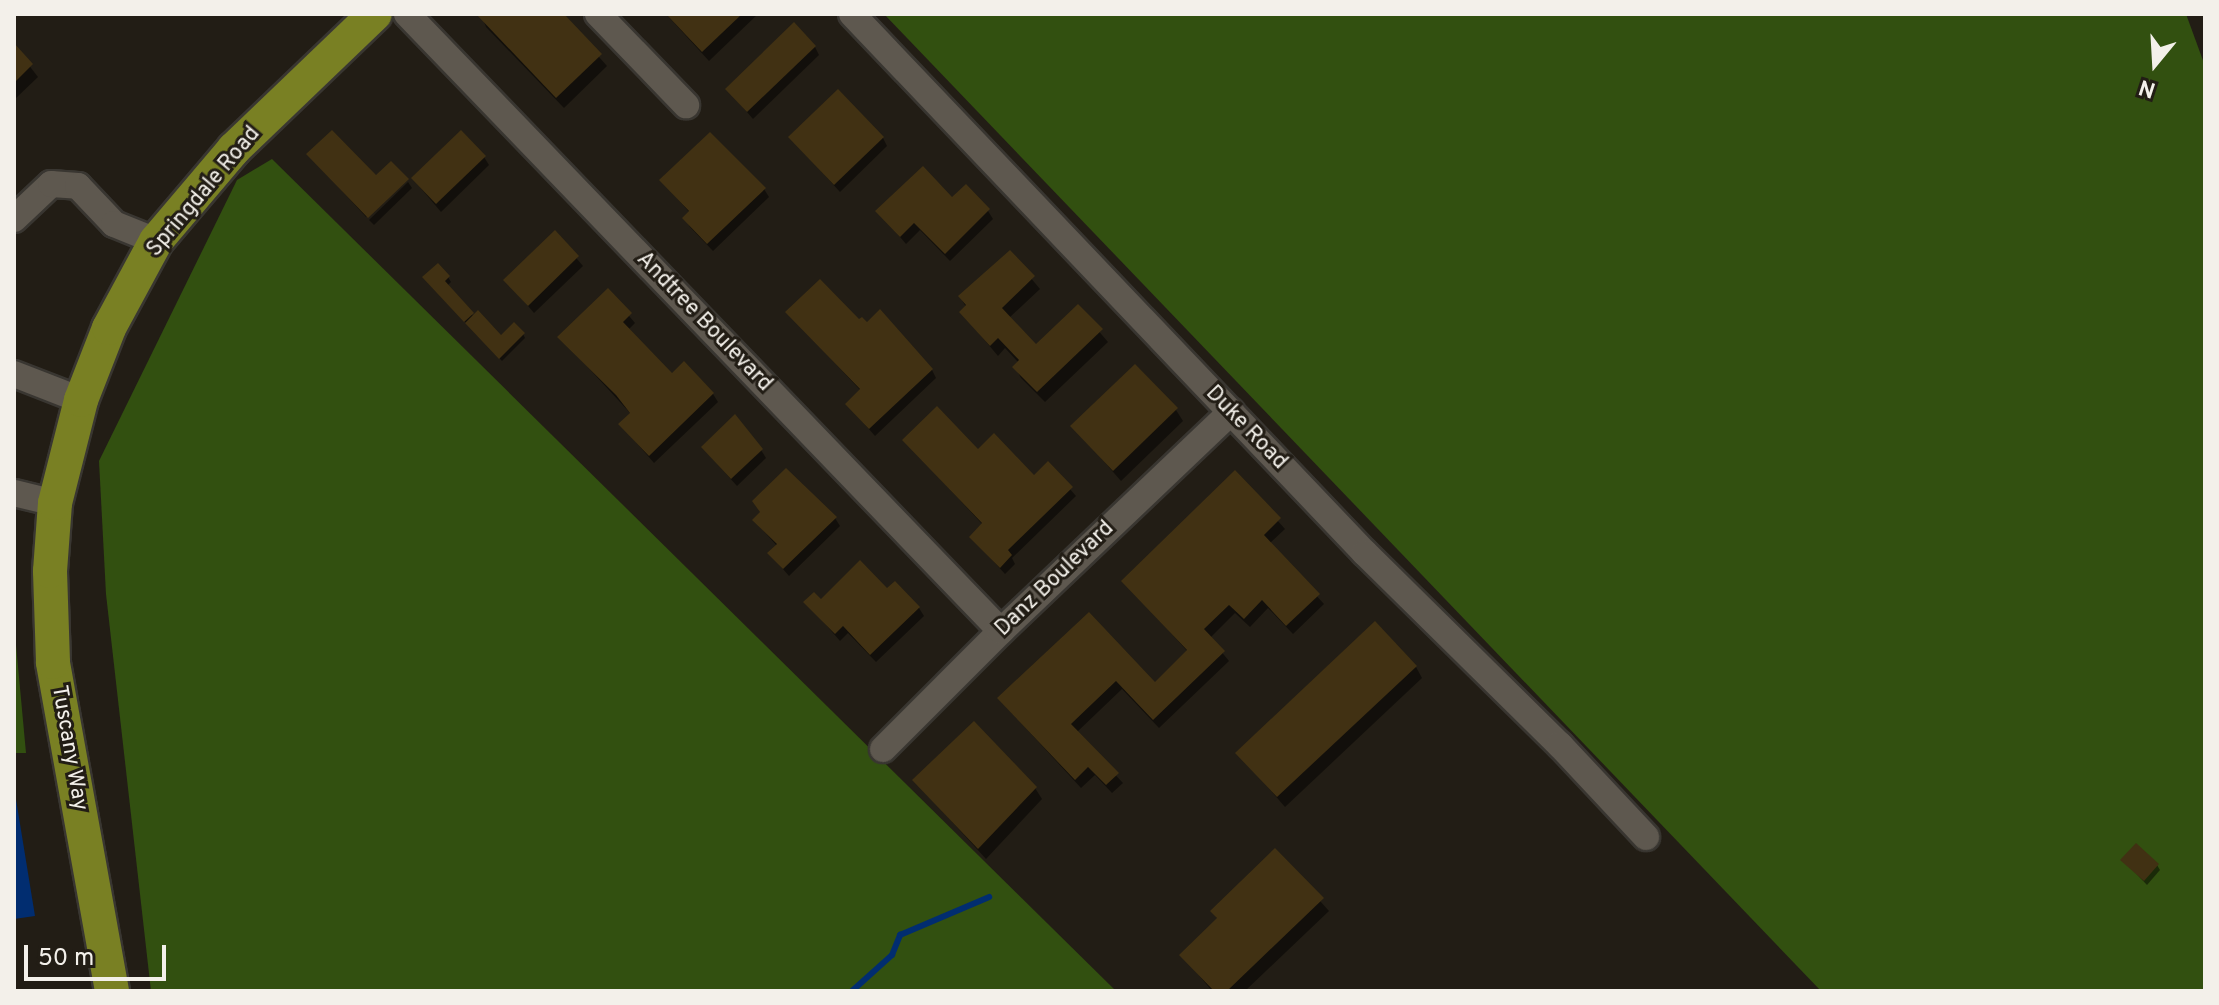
<!DOCTYPE html>
<html>
<head>
<meta charset="utf-8">
<style>
  body { margin:0 }
  #map { position:relative; width:2219px; height:1005px; overflow:hidden; background:#221d15; font-family:Overpass,sans-serif }
  div>[style] { position:absolute }
  .green>* { inset:0; background:#325010 }
  .water>* { inset:0; background:#012d70 }
  .shadow>* { inset:0; background:#0007 }
  .stream>* { height:6px; margin:-3px; padding:0 3px; transform-origin:3px; border-radius:3px; background:#012d70 }
  .building>* { inset:0; background:#413113 }
  .roads { filter:drop-shadow(2px 0 #393631) drop-shadow(-2px 0 #393631) drop-shadow(0 2px #393631) drop-shadow(0 -2px #393631) }
  .minor>* { height:26px; margin:-13px; padding:0 13px; transform-origin:13px; border-radius:13px; background:#5e584f }
  .major>* { height:34px; margin:-17px; padding:0 17px; transform-origin:17px; border-radius:17px; background:#798023 }
  span { translate:-50% -50%; white-space:nowrap; text-align:center; line-height:1.15; -webkit-text-stroke:6px #221d15; paint-order:stroke }
  .street-label { font-size:22px; color:#f3f0ea }
  .frame { position:absolute; inset:0; border:16px solid #f3f0ea; pointer-events:none }
  .north { position:absolute; left:2115px; top:24px; width:80px; height:80px; -webkit-text-stroke:6px #221d15; paint-order:stroke; rotate:198deg; font-size:22px; font-weight:700; line-height:32px; text-align:center; color:#f3f0ea }
  .north::after { content:''; display:block; margin:auto; width:28px; height:36px; background:#f3f0ea; clip-path:polygon(50% 0,100% 100%,50% 72%,0 100%) }
  .scale { position:absolute; left:24px; top:945px; width:142px; height:36px; box-sizing:border-box; border:4px solid #f3f0ea; border-top:0; padding-left:10px; font-size:24px; line-height:28px; white-space:nowrap; color:#f3f0ea; -webkit-text-stroke:6px #221d15; paint-order:stroke }
</style>
</head>
<body>
<div id="map">
  <div class="green">
    <div style="clip-path:polygon(884px 14px,2186px 14px,2205px 66px,2205px 991px,1821px 991px)"></div>
    <div style="clip-path:polygon(272px 159px,1116px 991px,151px 991px,106px 594px,99px 461px,237px 180px)"></div>
    <div style="clip-path:polygon(14px 623px,26px 753px,14px 753px)"></div>
  </div>
  <div class="water">
    <div style="clip-path:polygon(14px 787px,35px 916px,14px 919px)"></div>
  </div>
  <div class="shadow">
    <div style="clip-path:polygon(481px 14px,561px 14px,607px 66px,564px 108px,486px 27px)"></div>
    <div style="clip-path:polygon(666px 14px,758px 14px,709px 61px)"></div>
    <div style="clip-path:polygon(14px 46px,38px 77px,14px 100px)"></div>
    <div style="clip-path:polygon(815px 47px,819px 55px,753px 119px,727px 89px)"></div>
    <div style="clip-path:polygon(791px 138px,883px 138px,887px 146px,840px 192px)"></div>
    <div style="clip-path:polygon(309px 155px,376px 178px,406px 179px,366px 217px)"></div>
    <div style="clip-path:polygon(484px 157px,489px 165px,441px 212px,413px 179px)"></div>
    <div style="clip-path:polygon(662px 181px,764px 189px,769px 197px,713px 251px,690px 227px,685px 218px,690px 213px)"></div>
    <div style="clip-path:polygon(408px 182px,412px 188px,374px 225px,369px 220px)"></div>
    <div style="clip-path:polygon(952px 199px,988px 211px,993px 219px,950px 261px,920px 230px,906px 244px,878px 211px)"></div>
    <div style="clip-path:polygon(555px 233px,583px 266px,534px 313px,506px 280px)"></div>
    <div style="clip-path:polygon(1010px 253px,1040px 289px,1009px 318px,1036px 347px,1078px 307px,1108px 342px,1045px 402px,1021px 378px,1015px 367px,1019px 363px,1005px 348px,998px 356px,961px 312px,966px 307px,960px 297px)"></div>
    <div style="clip-path:polygon(448px 277px,451px 282px,447px 286px,474px 317px,501px 337px,523px 334px,525px 338px,502px 361px,428px 283px)"></div>
    <div style="clip-path:polygon(608px 291px,635px 323px,628px 330px,672px 376px,713px 394px,718px 402px,654px 463px,621px 425px,631px 414px,560px 337px)"></div>
    <div style="clip-path:polygon(788px 313px,859px 322px,932px 370px,936px 378px,875px 436px,847px 404px,861px 391px)"></div>
    <div style="clip-path:polygon(1176px 410px,1183px 421px,1121px 481px,1073px 426px)"></div>
    <div style="clip-path:polygon(904px 440px,978px 451px,1034px 478px,1048px 464px,1076px 496px,1012px 558px,1015px 564px,1005px 574px,971px 537px,983px 525px)"></div>
    <div style="clip-path:polygon(703px 448px,761px 450px,766px 458px,737px 486px)"></div>
    <div style="clip-path:polygon(1235px 473px,1285px 529px,1269px 544px,1324px 604px,1293px 634px,1268px 608px,1250px 627px,1235px 613px,1210px 638px,1229px 661px,1159px 728px,1122px 689px,1076px 733px,1123px 783px,1112px 793px,1095px 775px,1081px 788px,999px 699px,1088px 615px,1154px 685px,1188px 652px,1124px 581px)"></div>
    <div style="clip-path:polygon(835px 518px,840px 526px,789px 576px,770px 554px,777px 546px,755px 521px)"></div>
    <div style="clip-path:polygon(821px 601px,919px 608px,924px 616px,876px 662px,848px 633px,840px 641px,806px 602px)"></div>
    <div style="clip-path:polygon(1416px 667px,1422px 678px,1285px 807px,1238px 753px)"></div>
    <div style="clip-path:polygon(914px 780px,1035px 788px,1042px 799px,986px 859px)"></div>
    <div style="clip-path:polygon(1275px 851px,1329px 911px,1245px 991px,1212px 991px,1182px 955px,1218px 920px,1213px 911px)"></div>
    <div style="clip-path:polygon(2123px 860px,2157px 865px,2160px 870px,2147px 885px)"></div>
  </div>
  <div class="stream">
    <div style="left:852px;top:991px;width:54px;rotate:-42deg"></div>
    <div style="left:892px;top:955px;width:22px;rotate:-68deg"></div>
    <div style="left:900px;top:935px;width:97px;rotate:-23.1deg"></div>
  </div>
  <div class="building">
    <div style="clip-path:polygon(476px 14px,564px 14px,602px 54px,556px 98px)"></div>
    <div style="clip-path:polygon(666px 14px,742px 14px,702px 52px)"></div>
    <div style="clip-path:polygon(794px 22px,816px 46px,747px 112px,725px 89px)"></div>
    <div style="clip-path:polygon(14px 43px,33px 64px,14px 83px)"></div>
    <div style="clip-path:polygon(838px 89px,884px 137px,834px 185px,788px 137px)"></div>
    <div style="clip-path:polygon(332px 130px,376px 175px,391px 161px,409px 179px,368px 218px,306px 154px)"></div>
    <div style="clip-path:polygon(461px 130px,486px 156px,436px 204px,411px 178px)"></div>
    <div style="clip-path:polygon(710px 132px,766px 188px,707px 244px,682px 218px,689px 211px,659px 180px)"></div>
    <div style="clip-path:polygon(923px 166px,952px 197px,966px 184px,990px 209px,945px 254px,914px 223px,900px 237px,875px 211px)"></div>
    <div style="clip-path:polygon(555px 230px,579px 256px,528px 306px,503px 280px)"></div>
    <div style="clip-path:polygon(1010px 250px,1035px 276px,1002px 308px,1036px 344px,1078px 304px,1103px 329px,1037px 392px,1012px 367px,1019px 360px,998px 338px,990px 346px,959px 312px,966px 305px,958px 296px)"></div>
    <div style="clip-path:polygon(438px 263px,450px 276px,445px 281px,474px 313px,464px 322px,422px 277px)"></div>
    <div style="clip-path:polygon(820px 279px,859px 319px,862px 317px,867px 322px,880px 309px,933px 369px,869px 429px,845px 404px,860px 389px,785px 312px)"></div>
    <div style="clip-path:polygon(608px 288px,632px 313px,623px 322px,672px 373px,684px 361px,714px 393px,649px 456px,618px 424px,630px 413px,616px 395px,557px 337px)"></div>
    <div style="clip-path:polygon(478px 310px,501px 335px,514px 322px,525px 333px,499px 359px,465px 323px)"></div>
    <div style="clip-path:polygon(1135px 364px,1178px 408px,1113px 471px,1070px 426px)"></div>
    <div style="clip-path:polygon(937px 406px,978px 449px,994px 433px,1034px 475px,1048px 461px,1073px 487px,1008px 550px,1012px 555px,1000px 568px,969px 537px,982px 523px,902px 440px)"></div>
    <div style="clip-path:polygon(735px 414px,763px 449px,731px 479px,701px 447px)"></div>
    <div style="clip-path:polygon(786px 468px,837px 517px,783px 569px,767px 553px,777px 544px,752px 520px,760px 512px,752px 501px)"></div>
    <div style="clip-path:polygon(1235px 470px,1281px 518px,1264px 535px,1320px 594px,1286px 626px,1262px 600px,1244px 619px,1229px 605px,1204px 629px,1225px 651px,1153px 720px,1116px 681px,1071px 724px,1119px 773px,1106px 785px,1088px 767px,1075px 780px,997px 698px,1089px 612px,1155px 682px,1187px 650px,1121px 581px)"></div>
    <div style="clip-path:polygon(860px 560px,887px 588px,895px 581px,920px 607px,870px 655px,843px 626px,835px 634px,803px 602px,814px 592px,821px 599px)"></div>
    <div style="clip-path:polygon(1375px 621px,1417px 666px,1277px 797px,1235px 753px)"></div>
    <div style="clip-path:polygon(974px 721px,1037px 787px,978px 849px,912px 780px)"></div>
    <div style="clip-path:polygon(2136px 843px,2159px 864px,2144px 881px,2120px 860px)"></div>
    <div style="clip-path:polygon(1275px 848px,1324px 898px,1227px 991px,1214px 991px,1179px 955px,1217px 918px,1210px 911px)"></div>
  </div>
  <div class="roads">
    <div class="minor">
      <div style="left:407px;top:14px;width:856px;rotate:46.09deg"></div>
      <div style="left:598px;top:14px;width:127px;rotate:46deg"></div>
      <div style="left:852px;top:14px;width:744px;rotate:46.42deg"></div>
      <div style="left:1365px;top:553px;width:274px;rotate:44.6deg"></div>
      <div style="left:1560px;top:745px;width:126px;rotate:46.9deg"></div>
      <div style="left:14px;top:219px;width:51px;rotate:-43.4deg"></div>
      <div style="left:51px;top:184px;width:27px;rotate:4deg"></div>
      <div style="left:78px;top:186px;width:52px;rotate:46.5deg"></div>
      <div style="left:114px;top:224px;width:45px;rotate:22deg"></div>
      <div style="left:14px;top:374px;width:72px;rotate:21.2deg"></div>
      <div style="left:14px;top:493px;width:42px;rotate:13.7deg"></div>
      <div style="left:883px;top:749px;width:167px;rotate:-45deg"></div>
      <div style="left:1001px;top:631px;width:318px;rotate:-43.6deg"></div>
    </div>
    <div class="major">
      <div style="left:112px;top:991px;width:334px;rotate:-100.2deg"></div>
      <div style="left:53px;top:662px;width:91px;rotate:-91.9deg"></div>
      <div style="left:50px;top:571px;width:68px;rotate:-85.8deg"></div>
      <div style="left:55px;top:503px;width:106px;rotate:-75.8deg"></div>
      <div style="left:81px;top:400px;width:77px;rotate:-68.7deg"></div>
      <div style="left:109px;top:328px;width:99px;rotate:-61.6deg"></div>
      <div style="left:156px;top:241px;width:121px;rotate:-49.7deg"></div>
      <div style="left:234px;top:149px;width:195px;rotate:-43.8deg"></div>
    </div>
  </div>
  <div class="street-label">
    <span style="left:204px;top:192px;rotate:-50deg">Springdale Road</span>
    <span style="left:704px;top:322px;rotate:46deg">Andtree Boulevard</span>
    <span style="left:1246px;top:428px;rotate:46deg">Duke Road</span>
    <span style="left:1055px;top:579px;rotate:-44deg">Danz Boulevard</span>
    <span style="left:69px;top:748px;rotate:80deg">Tuscany Way</span>
  </div>
  <div class="frame"></div>
  <div class="north">N</div>
  <div class="scale">50 m</div>
</div>
</body>
</html>
